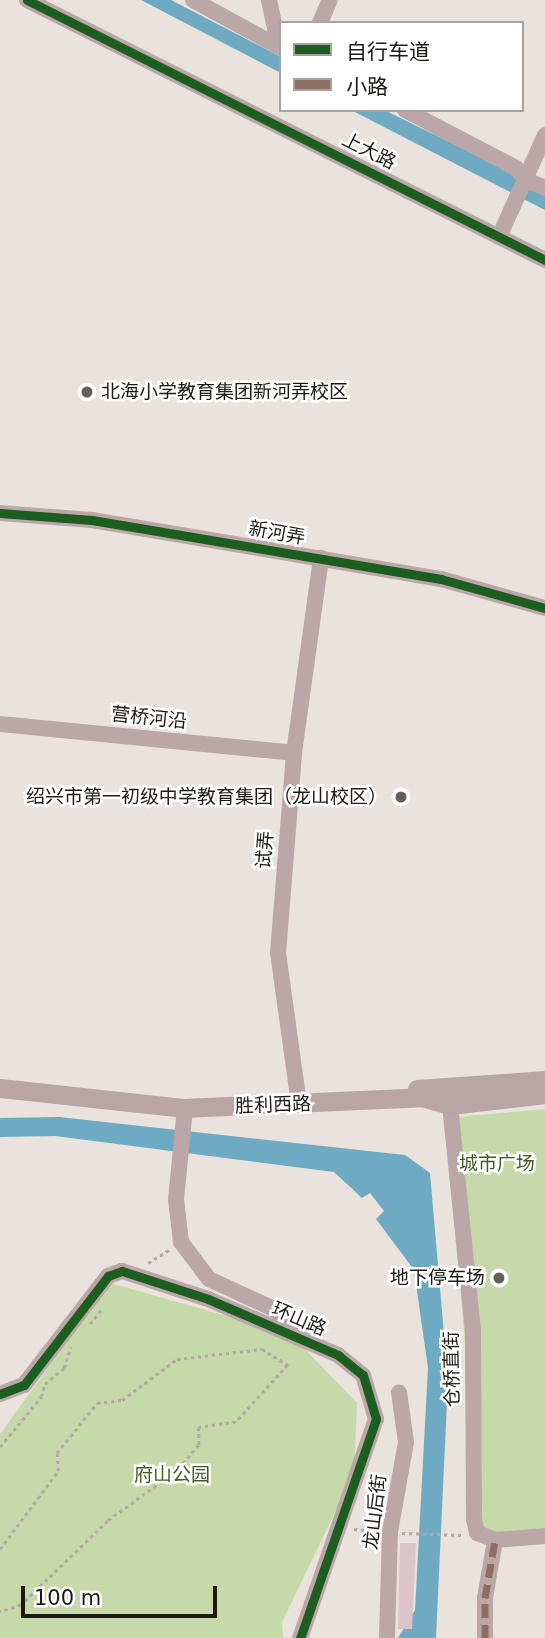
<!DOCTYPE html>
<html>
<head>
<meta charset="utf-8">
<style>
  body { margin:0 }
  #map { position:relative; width:545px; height:1638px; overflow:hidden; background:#e9e2dd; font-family:"DejaVu Sans","Noto Sans SC",sans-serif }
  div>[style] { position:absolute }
  .green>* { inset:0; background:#c5d9a9 }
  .water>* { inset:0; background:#6eabc3 }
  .building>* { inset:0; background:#dbc5cb }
  .path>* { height:2.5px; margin-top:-1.25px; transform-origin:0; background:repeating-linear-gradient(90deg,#b5a7a7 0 3.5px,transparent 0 7px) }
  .minor>* { height:16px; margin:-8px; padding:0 8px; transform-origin:8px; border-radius:8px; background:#bba6a8 }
  .major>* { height:19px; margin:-9.5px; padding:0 9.5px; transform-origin:9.5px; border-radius:9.5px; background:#baa5a6 }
  .quiet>* { height:7px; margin-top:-3.5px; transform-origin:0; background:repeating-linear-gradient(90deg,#8d6e63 0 14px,transparent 0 21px) }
  .cycleway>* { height:9px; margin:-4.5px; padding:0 4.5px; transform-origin:4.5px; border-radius:4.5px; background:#1b5e20 }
  .dots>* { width:19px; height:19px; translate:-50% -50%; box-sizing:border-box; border:4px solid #fff; border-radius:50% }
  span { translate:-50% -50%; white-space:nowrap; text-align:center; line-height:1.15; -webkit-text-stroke:5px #fff; paint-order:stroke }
  .street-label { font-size:19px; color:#1e1916 }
  .poi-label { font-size:19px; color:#1e1916 }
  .left { translate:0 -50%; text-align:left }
  .right { translate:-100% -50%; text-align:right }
  .park-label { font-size:19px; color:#425e22 }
  .legend { position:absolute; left:279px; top:21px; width:245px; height:91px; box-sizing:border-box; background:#fff; border:2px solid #a5a3a2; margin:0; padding:9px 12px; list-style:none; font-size:21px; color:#1e1916 }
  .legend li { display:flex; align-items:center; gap:14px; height:35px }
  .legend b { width:35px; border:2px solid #a5a3a2 }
  .scale { position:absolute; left:21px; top:1586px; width:196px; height:32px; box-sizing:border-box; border:4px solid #1e1916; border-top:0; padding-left:9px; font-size:21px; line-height:24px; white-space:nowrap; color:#1e1916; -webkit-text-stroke:5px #fff; paint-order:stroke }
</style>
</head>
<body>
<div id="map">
  <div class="green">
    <div style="clip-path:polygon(545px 1109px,545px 1528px,481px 1534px,446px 1118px)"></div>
    <div style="clip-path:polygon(110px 1283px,290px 1334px,357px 1403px,354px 1473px,282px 1622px,283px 1638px,0 1638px,0 1434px)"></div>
  </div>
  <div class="water">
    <div style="clip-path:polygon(141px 0,171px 0,281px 57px,281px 73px)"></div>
    <div style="clip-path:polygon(351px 110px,384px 110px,515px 174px,545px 192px,545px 210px)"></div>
    <div style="clip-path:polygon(59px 1117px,405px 1155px,430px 1173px,448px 1380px,436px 1638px,398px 1638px,415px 1610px,428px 1368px,414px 1270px,376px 1219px,384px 1211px,370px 1193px,362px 1198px,334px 1172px,55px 1136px,0 1137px,0 1118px)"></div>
  </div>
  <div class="building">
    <div style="clip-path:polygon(400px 1543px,416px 1543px,412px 1629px,398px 1629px)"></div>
  </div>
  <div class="path">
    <div style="left:148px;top:1263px;width:25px;rotate:-32deg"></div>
    <div style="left:90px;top:1324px;width:18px;rotate:-52deg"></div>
    <div style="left:0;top:1447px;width:65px;rotate:-50.6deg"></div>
    <div style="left:41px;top:1397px;width:14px;rotate:-73deg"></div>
    <div style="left:45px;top:1384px;width:25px;rotate:-40deg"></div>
    <div style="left:64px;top:1368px;width:22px;rotate:-72deg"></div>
    <div style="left:354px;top:1529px;width:21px;rotate:5deg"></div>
    <div style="left:402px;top:1533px;width:60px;rotate:1.9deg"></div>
    <div style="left:0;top:1549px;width:97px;rotate:-53.4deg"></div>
    <div style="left:58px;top:1471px;width:18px;rotate:-93deg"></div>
    <div style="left:57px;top:1453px;width:64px;rotate:-51.3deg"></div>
    <div style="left:97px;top:1403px;width:25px;rotate:-7deg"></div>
    <div style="left:122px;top:1400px;width:69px;rotate:-36.7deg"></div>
    <div style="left:177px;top:1359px;width:86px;rotate:-6.7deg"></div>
    <div style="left:262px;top:1349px;width:31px;rotate:32deg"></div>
    <div style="left:288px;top:1365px;width:77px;rotate:132.4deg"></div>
    <div style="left:236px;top:1422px;width:37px;rotate:172deg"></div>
    <div style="left:199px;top:1427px;width:18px;rotate:90deg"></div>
    <div style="left:199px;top:1445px;width:31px;rotate:130deg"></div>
    <div style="left:179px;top:1469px;width:88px;rotate:143.8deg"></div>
    <div style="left:108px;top:1521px;width:121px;rotate:136deg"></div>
    <div style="left:21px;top:1605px;width:22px;rotate:162deg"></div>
  </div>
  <div class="minor">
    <div style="left:27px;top:0;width:580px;rotate:26.65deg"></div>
    <div style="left:193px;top:0;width:100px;rotate:28.6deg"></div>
    <div style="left:269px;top:0;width:48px;rotate:78deg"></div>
    <div style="left:320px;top:23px;width:25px;rotate:-67deg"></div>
    <div style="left:405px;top:110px;width:125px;rotate:27.6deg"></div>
    <div style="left:516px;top:168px;width:16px;rotate:50deg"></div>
    <div style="left:526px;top:180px;width:21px;rotate:23deg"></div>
    <div style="left:499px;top:237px;width:112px;rotate:-65.7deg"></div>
    <div style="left:0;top:513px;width:92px;rotate:4.4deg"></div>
    <div style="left:92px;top:520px;width:354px;rotate:9.6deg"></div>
    <div style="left:441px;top:579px;width:108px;rotate:15.6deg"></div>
    <div style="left:0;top:724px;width:295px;rotate:5.6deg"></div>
    <div style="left:449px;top:1095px;width:236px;rotate:84.2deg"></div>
    <div style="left:473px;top:1330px;width:189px;rotate:89.7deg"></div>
    <div style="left:474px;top:1519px;width:14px;rotate:78deg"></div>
    <div style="left:477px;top:1533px;width:19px;rotate:21deg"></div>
    <div style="left:495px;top:1540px;width:50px;rotate:-4.6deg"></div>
    <div style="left:299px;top:1104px;width:152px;rotate:-97.9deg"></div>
    <div style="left:278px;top:953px;width:201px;rotate:-85.4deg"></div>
    <div style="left:294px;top:753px;width:197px;rotate:-82.1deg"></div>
    <div style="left:185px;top:1108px;width:91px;rotate:95.6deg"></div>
    <div style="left:176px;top:1199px;width:43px;rotate:83.4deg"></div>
    <div style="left:181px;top:1242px;width:46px;rotate:52.9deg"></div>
    <div style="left:209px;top:1279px;width:72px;rotate:24.8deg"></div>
    <div style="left:274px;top:1309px;width:35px;rotate:45deg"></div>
    <div style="left:0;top:1394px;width:26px;rotate:-21deg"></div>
    <div style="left:24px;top:1385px;width:138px;rotate:-52.4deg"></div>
    <div style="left:108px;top:1276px;width:15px;rotate:-20deg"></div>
    <div style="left:122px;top:1271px;width:90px;rotate:18deg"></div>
    <div style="left:208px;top:1299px;width:142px;rotate:23.3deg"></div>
    <div style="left:338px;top:1355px;width:32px;rotate:39deg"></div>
    <div style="left:363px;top:1375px;width:46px;rotate:73.5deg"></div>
    <div style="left:376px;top:1419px;width:232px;rotate:109.1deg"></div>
    <div style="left:387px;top:1638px;width:106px;rotate:-88.4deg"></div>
    <div style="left:390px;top:1532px;width:91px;rotate:-79.9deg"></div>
    <div style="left:406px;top:1442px;width:50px;rotate:-98deg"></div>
    <div style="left:485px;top:1638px;width:40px;rotate:-90deg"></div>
    <div style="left:485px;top:1598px;width:59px;rotate:-80.2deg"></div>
  </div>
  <div class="major">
    <div style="left:0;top:1088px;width:184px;rotate:6.2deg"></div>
    <div style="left:183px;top:1108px;width:239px;rotate:-2.6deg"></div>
    <div style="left:422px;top:1097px;width:29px;rotate:16deg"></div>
    <div style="left:450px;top:1105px;width:96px;rotate:-6.6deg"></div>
    <div style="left:417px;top:1089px;width:128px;rotate:-4deg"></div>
  </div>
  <div class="quiet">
    <div style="left:485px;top:1638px;width:40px;rotate:-90deg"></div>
    <div style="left:485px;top:1598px;width:59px;rotate:-80.2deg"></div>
  </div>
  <div class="cycleway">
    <div style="left:27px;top:0;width:580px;rotate:26.65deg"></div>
    <div style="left:0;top:513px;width:92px;rotate:4.4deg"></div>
    <div style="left:92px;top:520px;width:354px;rotate:9.6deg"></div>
    <div style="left:441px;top:579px;width:108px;rotate:15.6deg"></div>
    <div style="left:0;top:1394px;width:26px;rotate:-21deg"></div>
    <div style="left:24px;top:1385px;width:138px;rotate:-52.4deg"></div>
    <div style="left:108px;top:1276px;width:15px;rotate:-20deg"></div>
    <div style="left:122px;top:1271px;width:90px;rotate:18deg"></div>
    <div style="left:208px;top:1299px;width:142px;rotate:23.3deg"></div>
    <div style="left:338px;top:1355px;width:32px;rotate:39deg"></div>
    <div style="left:363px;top:1375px;width:46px;rotate:73.5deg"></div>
    <div style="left:376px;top:1419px;width:232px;rotate:109.1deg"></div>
  </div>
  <div class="dots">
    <div style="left:87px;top:392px;background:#655f5c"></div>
    <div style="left:401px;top:797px;background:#655f5c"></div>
    <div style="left:499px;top:1278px;background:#655f5c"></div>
  </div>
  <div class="street-label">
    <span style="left:369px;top:151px;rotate:27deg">上大路</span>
    <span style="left:277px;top:533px;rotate:10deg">新河弄</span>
    <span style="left:149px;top:718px;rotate:6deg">营桥河沿</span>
    <span style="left:265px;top:850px;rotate:-85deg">试弄</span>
    <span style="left:273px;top:1105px;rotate:-2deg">胜利西路</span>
    <span style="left:299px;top:1319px;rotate:23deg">环山路</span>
    <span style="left:452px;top:1369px;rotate:-91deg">仓桥直街</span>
    <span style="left:375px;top:1512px;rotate:-83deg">龙山后街</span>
  </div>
  <div class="poi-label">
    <span class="left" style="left:101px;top:392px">北海小学教育集团新河弄校区</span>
    <span class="right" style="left:387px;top:797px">绍兴市第一初级中学教育集团（龙山校区）</span>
    <span class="right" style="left:485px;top:1278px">地下停车场</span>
  </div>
  <div class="park-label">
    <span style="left:497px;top:1164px">城市广场</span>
    <span style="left:172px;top:1475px">府山公园</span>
  </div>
  <ul class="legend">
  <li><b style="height:9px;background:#1b5e20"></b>自行车道</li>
  <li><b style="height:9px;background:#8d6e63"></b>小路</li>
  </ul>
  <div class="scale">100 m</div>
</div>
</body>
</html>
